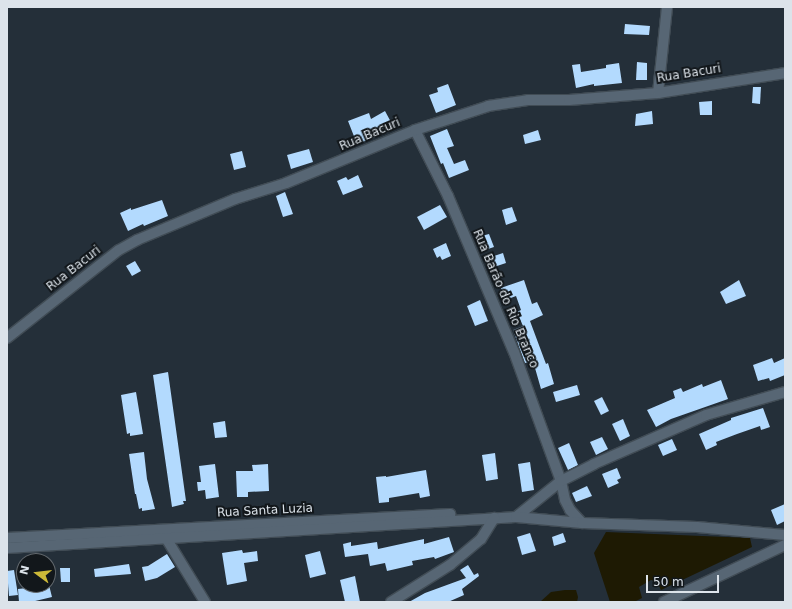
<!DOCTYPE html>
<html>
<head>
<meta charset="utf-8">
<style>
  body { margin:0 }
  #map { position:relative; width:792px; height:609px; overflow:hidden; background:#242f39; font-family:"DejaVu Sans",sans-serif }
  div>[style] { position:absolute }
  .water>* { inset:0; background:#1e1a03 }
  .building>* { inset:0; background:#b3dafe }
  .roads { filter:drop-shadow(1px 0 #414c55) drop-shadow(-1px 0 #414c55) drop-shadow(0 1px #414c55) drop-shadow(0 -1px #414c55) }
  .minor>* { height:10px; margin:-5px; padding:0 5px; transform-origin:5px; border-radius:5px; background:#576674 }
  span { translate:-50% -50%; white-space:nowrap; text-align:center; line-height:1.15; -webkit-text-stroke:4px #12171b; paint-order:stroke }
  .street-label { font-size:12px; color:#dce3ea }
  .frame { position:absolute; inset:0; border:8px solid #dce3ea; pointer-events:none }
  .north { position:absolute; left:16px; top:553px; width:40px; height:40px; box-sizing:border-box; background:#12171b; border:1px solid #63696e; border-radius:50%; rotate:285deg; font-size:11px; font-weight:700; line-height:16px; text-align:center; color:#dce3ea }
  .north::after { content:''; display:block; margin:auto; width:14px; height:18px; background:#ccb938; clip-path:polygon(50% 0,100% 100%,50% 72%,0 100%) }
  .scale { position:absolute; left:646px; top:575px; width:73px; height:18px; box-sizing:border-box; border:2px solid #dce3ea; border-top:0; padding-left:5px; font-size:12px; line-height:14px; white-space:nowrap; color:#dce3ea; -webkit-text-stroke:3px #12171b; paint-order:stroke }
</style>
</head>
<body>
<div id="map">
  <div class="water">
    <div style="clip-path:polygon(606px 532px,750px 538px,752px 547px,661px 590px,657px 582px,651px 580px,639px 587px,642px 598px,634px 602px,610px 602px,594px 553px)"></div>
    <div style="clip-path:polygon(565px 590px,576px 590px,578px 597px,577px 602px,540px 602px,551px 592px)"></div>
  </div>
  <div class="building">
    <div style="clip-path:polygon(625px 24px,650px 26px,649px 35px,624px 34px)"></div>
    <div style="clip-path:polygon(637px 62px,647px 63px,647px 80px,636px 80px)"></div>
    <div style="clip-path:polygon(619px 63px,622px 83px,594px 86px,594px 84px,576px 88px,572px 65px,580px 64px,581px 72px,606px 68px,606px 65px)"></div>
    <div style="clip-path:polygon(448px 84px,456px 105px,436px 113px,429px 95px,438px 92px,437px 88px)"></div>
    <div style="clip-path:polygon(753px 87px,761px 87px,760px 104px,752px 103px)"></div>
    <div style="clip-path:polygon(712px 101px,712px 115px,700px 115px,699px 102px)"></div>
    <div style="clip-path:polygon(385px 111px,392px 124px,376px 132px,378px 136px,357px 144px,348px 121px,369px 113px,371px 119px)"></div>
    <div style="clip-path:polygon(652px 111px,653px 124px,635px 126px,636px 114px)"></div>
    <div style="clip-path:polygon(447px 129px,454px 146px,447px 148px,454px 164px,465px 160px,469px 170px,449px 178px,443px 163px,441px 164px,430px 136px)"></div>
    <div style="clip-path:polygon(538px 130px,541px 140px,525px 144px,523px 135px)"></div>
    <div style="clip-path:polygon(309px 149px,313px 162px,291px 169px,287px 155px)"></div>
    <div style="clip-path:polygon(242px 151px,246px 167px,234px 170px,230px 154px)"></div>
    <div style="clip-path:polygon(358px 175px,363px 187px,343px 195px,337px 181px,346px 177px,348px 180px)"></div>
    <div style="clip-path:polygon(285px 192px,293px 214px,283px 217px,276px 196px)"></div>
    <div style="clip-path:polygon(162px 200px,168px 216px,144px 226px,143px 224px,128px 231px,120px 213px,131px 208px,131px 210px)"></div>
    <div style="clip-path:polygon(440px 205px,447px 217px,424px 230px,417px 217px)"></div>
    <div style="clip-path:polygon(512px 207px,517px 221px,506px 225px,502px 210px)"></div>
    <div style="clip-path:polygon(489px 234px,494px 247px,482px 251px,478px 237px)"></div>
    <div style="clip-path:polygon(446px 243px,451px 256px,442px 260px,440px 256px,437px 258px,433px 249px)"></div>
    <div style="clip-path:polygon(503px 253px,506px 263px,494px 267px,491px 257px)"></div>
    <div style="clip-path:polygon(135px 261px,141px 271px,132px 276px,126px 266px)"></div>
    <div style="clip-path:polygon(524px 280px,532px 304px,537px 302px,543px 315px,530px 321px,546px 364px,548px 363px,554px 384px,541px 389px,533px 361px,525px 363px,513px 330px,523px 326px,517px 312px,521px 310px,516px 296px,505px 300px,501px 288px)"></div>
    <div style="clip-path:polygon(739px 280px,746px 296px,726px 304px,720px 292px)"></div>
    <div style="clip-path:polygon(480px 300px,488px 321px,475px 326px,467px 306px)"></div>
    <div style="clip-path:polygon(772px 358px,774px 363px,785px 358px,785px 375px,770px 381px,769px 378px,758px 381px,753px 365px)"></div>
    <div style="clip-path:polygon(168px 372px,186px 501px,183px 501px,184px 504px,172px 507px,153px 375px)"></div>
    <div style="clip-path:polygon(721px 380px,728px 399px,671px 419px,656px 427px,647px 410px,675px 398px,673px 391px,681px 388px,683px 392px,702px 384px,703px 387px)"></div>
    <div style="clip-path:polygon(577px 385px,580px 395px,556px 402px,553px 392px)"></div>
    <div style="clip-path:polygon(136px 392px,143px 434px,130px 436px,130px 433px,127px 434px,121px 395px)"></div>
    <div style="clip-path:polygon(602px 397px,609px 411px,601px 415px,594px 401px)"></div>
    <div style="clip-path:polygon(763px 408px,770px 427px,761px 430px,760px 426px,737px 434px,716px 442px,717px 445px,706px 450px,699px 434px,731px 420px,731px 418px)"></div>
    <div style="clip-path:polygon(623px 419px,630px 436px,620px 441px,612px 424px)"></div>
    <div style="clip-path:polygon(225px 421px,227px 437px,215px 438px,213px 423px)"></div>
    <div style="clip-path:polygon(602px 437px,608px 449px,596px 455px,590px 442px)"></div>
    <div style="clip-path:polygon(672px 439px,677px 450px,663px 456px,658px 445px)"></div>
    <div style="clip-path:polygon(569px 443px,578px 465px,568px 470px,558px 448px)"></div>
    <div style="clip-path:polygon(144px 452px,147px 479px,155px 509px,142px 511px,142px 508px,139px 509px,136px 494px,135px 494px,129px 454px)"></div>
    <div style="clip-path:polygon(495px 453px,498px 479px,486px 481px,482px 455px)"></div>
    <div style="clip-path:polygon(530px 462px,534px 490px,522px 492px,518px 464px)"></div>
    <div style="clip-path:polygon(215px 464px,219px 497px,206px 499px,205px 490px,198px 491px,197px 482px,201px 482px,199px 466px)"></div>
    <div style="clip-path:polygon(268px 464px,269px 491px,248px 492px,248px 497px,237px 497px,236px 471px,253px 471px,252px 465px)"></div>
    <div style="clip-path:polygon(617px 468px,621px 478px,617px 480px,619px 483px,608px 488px,602px 474px)"></div>
    <div style="clip-path:polygon(426px 470px,430px 496px,420px 498px,419px 493px,389px 498px,389px 502px,379px 503px,376px 477px,386px 476px,386px 477px)"></div>
    <div style="clip-path:polygon(587px 486px,592px 496px,576px 502px,572px 493px)"></div>
    <div style="clip-path:polygon(785px 504px,785px 521px,777px 525px,771px 510px)"></div>
    <div style="clip-path:polygon(530px 533px,536px 551px,522px 555px,517px 537px)"></div>
    <div style="clip-path:polygon(563px 533px,566px 542px,554px 546px,552px 537px)"></div>
    <div style="clip-path:polygon(449px 537px,454px 552px,435px 559px,434px 557px,412px 561px,413px 565px,387px 571px,385px 563px,370px 566px,368px 554px,345px 557px,343px 544px,351px 542px,351px 546px,377px 542px,378px 549px,424px 539px,424px 544px)"></div>
    <div style="clip-path:polygon(242px 550px,243px 553px,257px 551px,258px 561px,244px 563px,247px 581px,227px 585px,222px 553px)"></div>
    <div style="clip-path:polygon(320px 551px,326px 574px,310px 578px,305px 555px)"></div>
    <div style="clip-path:polygon(167px 554px,175px 567px,157px 578px,145px 581px,142px 567px,148px 566px)"></div>
    <div style="clip-path:polygon(129px 564px,131px 574px,95px 577px,94px 569px)"></div>
    <div style="clip-path:polygon(468px 565px,474px 575px,478px 573px,479px 576px,462px 589px,464px 595px,448px 602px,409px 602px,425px 593px,466px 578px,460px 570px)"></div>
    <div style="clip-path:polygon(60px 568px,70px 568px,70px 582px,61px 582px)"></div>
    <div style="clip-path:polygon(14px 570px,18px 595px,9px 596px,7px 571px)"></div>
    <div style="clip-path:polygon(355px 576px,360px 602px,345px 602px,340px 580px)"></div>
    <div style="clip-path:polygon(36px 585px,49px 585px,52px 597px,31px 602px,19px 602px,18px 589px,36px 587px)"></div>
  </div>
  <div class="roads">
    <div class="minor">
      <div style="left:658px;top:93px;width:86px;rotate:-84deg"></div>
      <div style="left:415px;top:130px;width:74px;rotate:63.4deg"></div>
      <div style="left:448px;top:196px;width:169px;rotate:67.1deg"></div>
      <div style="left:514px;top:352px;width:137px;rotate:70deg"></div>
      <div style="left:561px;top:481px;width:19px;rotate:78deg"></div>
      <div style="left:565px;top:500px;width:11px;rotate:63deg"></div>
      <div style="left:570px;top:510px;width:18px;rotate:47deg"></div>
      <div style="left:7px;top:338px;width:142px;rotate:-38.2deg"></div>
      <div style="left:119px;top:250px;width:21px;rotate:-29deg"></div>
      <div style="left:137px;top:240px;width:106px;rotate:-22.7deg"></div>
      <div style="left:235px;top:199px;width:53px;rotate:-17.4deg"></div>
      <div style="left:286px;top:183px;width:139px;rotate:-22.3deg"></div>
      <div style="left:415px;top:130px;width:39px;rotate:-18deg"></div>
      <div style="left:452px;top:118px;width:38px;rotate:-18deg"></div>
      <div style="left:488px;top:106px;width:40px;rotate:-8.5deg"></div>
      <div style="left:528px;top:100px;width:41px"></div>
      <div style="left:569px;top:100px;width:89px;rotate:-4.5deg"></div>
      <div style="left:658px;top:93px;width:129px;rotate:-8.9deg"></div>
      <div style="left:516px;top:517px;width:58px;rotate:-38.7deg"></div>
      <div style="left:561px;top:481px;width:37px;rotate:-27deg"></div>
      <div style="left:594px;top:464px;width:122px;rotate:-23.6deg"></div>
      <div style="left:706px;top:415px;width:82px;rotate:-16.2deg"></div>
      <div style="left:168px;top:534px;width:4px;rotate:117deg"></div>
      <div style="left:166px;top:538px;width:75px;rotate:58.6deg"></div>
      <div style="left:7px;top:538px;width:444px;rotate:-3.1deg"></div>
      <div style="left:7px;top:548px;width:510px;rotate:-3.49deg"></div>
      <div style="left:516px;top:517px;width:66px;rotate:5.2deg"></div>
      <div style="left:582px;top:523px;width:115px;rotate:2deg"></div>
      <div style="left:697px;top:527px;width:88px;rotate:5.2deg"></div>
      <div style="left:391px;top:602px;width:70px;rotate:-32.1deg"></div>
      <div style="left:450px;top:565px;width:40px;rotate:-40deg"></div>
      <div style="left:481px;top:539px;width:25px;rotate:-58deg"></div>
      <div style="left:664px;top:602px;width:134px;rotate:-25.2deg"></div>
    </div>
  </div>
  <div class="street-label">
    <span style="left:689px;top:74px;rotate:-9deg">Rua Bacuri</span>
    <span style="left:370px;top:135px;rotate:-23deg">Rua Bacuri</span>
    <span style="left:74px;top:269px;rotate:-38deg">Rua Bacuri</span>
    <span style="left:505px;top:299px;rotate:67deg">Rua Barão do Rio Branco</span>
    <span style="left:265px;top:511px;rotate:-3deg">Rua Santa Luzia</span>
  </div>
  <div class="frame"></div>
  <div class="north">N</div>
  <div class="scale">50 m</div>
</div>
</body>
</html>
